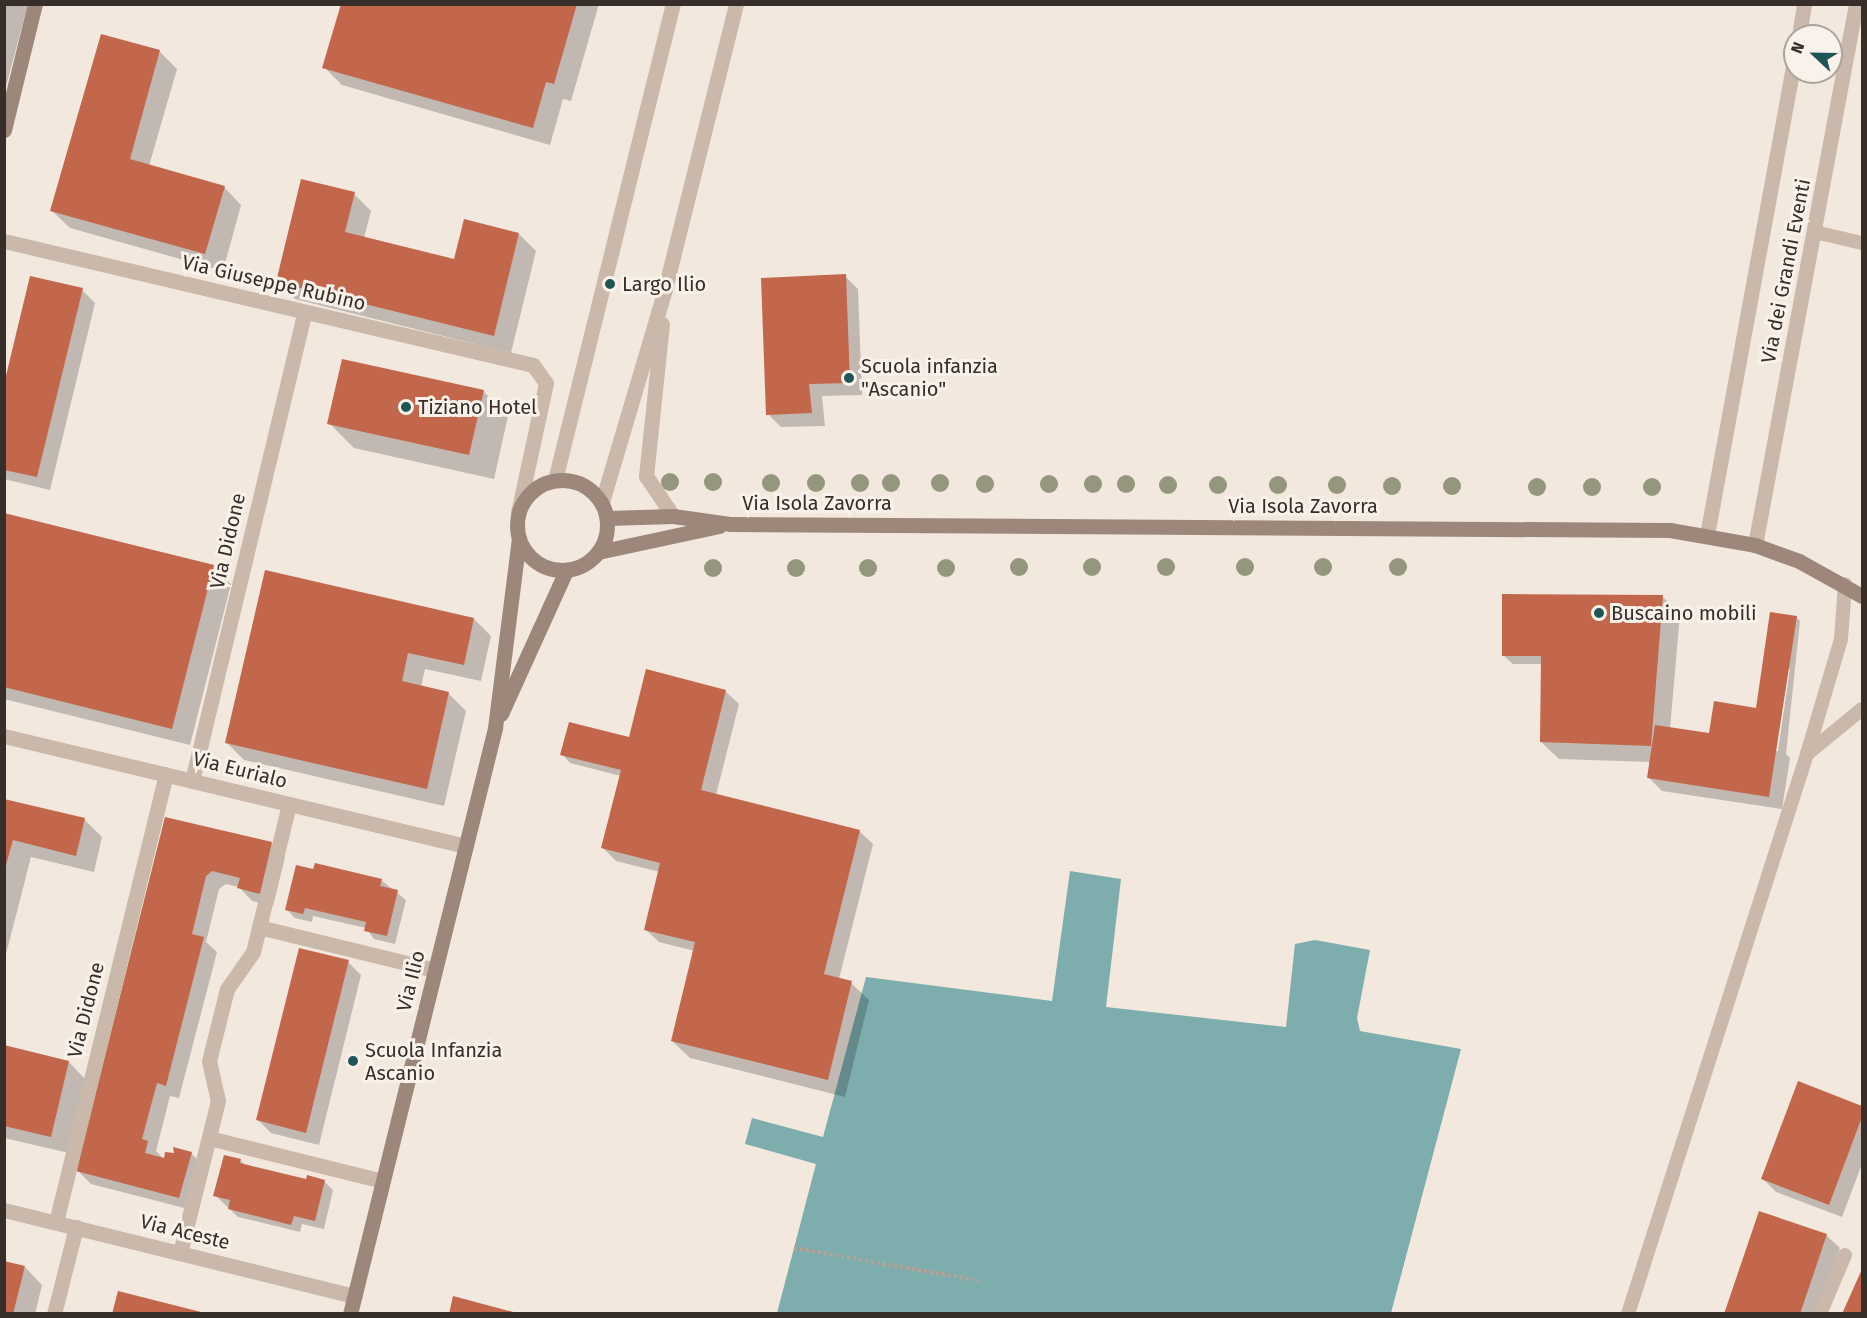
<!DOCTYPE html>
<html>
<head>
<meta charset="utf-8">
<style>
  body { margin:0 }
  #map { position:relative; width:1867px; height:1318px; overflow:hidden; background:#f2e8de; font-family:"Fira Sans",sans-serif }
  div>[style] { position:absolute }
  .water>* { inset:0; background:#7eadae }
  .shadow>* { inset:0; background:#0003 }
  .building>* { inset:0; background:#c2664c }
  .path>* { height:4px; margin-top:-2px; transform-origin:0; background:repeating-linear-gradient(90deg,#b5a294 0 3px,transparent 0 6px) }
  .lane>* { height:14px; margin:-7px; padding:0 7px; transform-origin:7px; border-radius:7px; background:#cab8aa }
  .street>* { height:15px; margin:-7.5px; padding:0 7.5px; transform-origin:7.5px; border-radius:7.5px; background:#cab8aa }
  .secondary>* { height:15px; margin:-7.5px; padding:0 7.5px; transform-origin:7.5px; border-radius:7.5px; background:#9d877b }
  .secondary>.ring { margin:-7.5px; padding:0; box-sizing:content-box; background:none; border:15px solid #9d877b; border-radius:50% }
  .trees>* { width:18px; height:18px; margin:-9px; border-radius:50%; background:#94977d }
  .dots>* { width:16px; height:16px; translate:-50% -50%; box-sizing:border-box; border:3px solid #f9f2ea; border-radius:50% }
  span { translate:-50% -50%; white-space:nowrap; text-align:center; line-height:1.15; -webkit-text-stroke:6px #f9f2ea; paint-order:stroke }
  .street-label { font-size:20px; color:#372d29 }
  .poi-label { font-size:20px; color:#372d29 }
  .left { translate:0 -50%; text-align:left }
  .frame { position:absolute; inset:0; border:6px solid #372d29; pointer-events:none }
  .north { position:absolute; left:1783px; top:24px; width:60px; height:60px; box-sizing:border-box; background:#f9f2ea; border:2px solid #aba39d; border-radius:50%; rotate:292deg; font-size:16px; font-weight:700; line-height:24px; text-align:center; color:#372d29 }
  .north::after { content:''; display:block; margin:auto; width:21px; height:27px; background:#205558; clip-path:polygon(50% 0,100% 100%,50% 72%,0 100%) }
</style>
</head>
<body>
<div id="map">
  <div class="water">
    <div style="clip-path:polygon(1070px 871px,1121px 879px,1106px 1007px,1286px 1027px,1295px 944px,1315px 940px,1370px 950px,1357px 1018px,1360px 1031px,1461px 1049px,1391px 1313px,777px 1313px,816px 1164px,745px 1144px,752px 1118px,823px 1137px,866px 977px,1052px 1001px)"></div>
  </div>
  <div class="shadow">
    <div style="clip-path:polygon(4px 4px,28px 4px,4px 94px)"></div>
    <div style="clip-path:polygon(342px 4px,599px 4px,571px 101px,563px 99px,550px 145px,342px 85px,324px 67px)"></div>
    <div style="clip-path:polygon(159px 51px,177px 69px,149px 166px,224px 187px,241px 205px,223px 271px,70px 228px,52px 211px)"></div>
    <div style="clip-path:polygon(354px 194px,371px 211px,364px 238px,455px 261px,519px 234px,536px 251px,511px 353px,295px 299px,278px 282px)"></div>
    <div style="clip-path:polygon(845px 276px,858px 289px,862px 395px,822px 396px,825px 426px,781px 427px,768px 414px)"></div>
    <div style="clip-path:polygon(82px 290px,95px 303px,50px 490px,4px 479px,4px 390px)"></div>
    <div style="clip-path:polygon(484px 392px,508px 416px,494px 479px,354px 448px,329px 423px)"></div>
    <div style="clip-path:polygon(4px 515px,213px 567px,231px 584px,190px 745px,4px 699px)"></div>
    <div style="clip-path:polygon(evenodd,1662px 596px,1680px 614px,1670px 729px,1710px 735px,1757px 709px,1796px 617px,1800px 621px,1786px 754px,1790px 758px,1782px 809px,1662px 791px,1648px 777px,1651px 762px,1559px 759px,1541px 742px,1542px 664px,1513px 664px,1504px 656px,1662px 596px,1787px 669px,1790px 669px,1778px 751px,1775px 751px,1787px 669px)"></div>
    <div style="clip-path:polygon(474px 619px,491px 636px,481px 681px,425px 669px,421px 687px,448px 693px,466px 711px,444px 806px,244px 760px,227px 743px)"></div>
    <div style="clip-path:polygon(725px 691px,739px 704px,716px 795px,859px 831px,873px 844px,839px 979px,851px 983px,869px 1000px,845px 1097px,690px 1058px,672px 1041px,695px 951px,659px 942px,645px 929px,660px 872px,616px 861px,603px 848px,621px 776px,570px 763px,562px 754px,628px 738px)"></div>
    <div style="clip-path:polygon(4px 800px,85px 820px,102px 837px,94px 872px,31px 857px,4px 962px)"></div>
    <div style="clip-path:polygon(166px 819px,272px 844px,285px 857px,273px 906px,252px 901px,239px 887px,226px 884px,219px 889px,206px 942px,217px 952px,179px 1098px,170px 1096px,156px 1151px,165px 1160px,191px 1153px,204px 1167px,192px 1210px,91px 1184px,78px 1171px)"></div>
    <div style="clip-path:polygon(381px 880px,406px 900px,395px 944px,374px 939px,366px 928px,313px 916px,312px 922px,295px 918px,286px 909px)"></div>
    <div style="clip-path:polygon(348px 962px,361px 975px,319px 1145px,271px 1133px,258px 1120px)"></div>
    <div style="clip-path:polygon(4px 1046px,69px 1062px,86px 1080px,69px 1153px,4px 1138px)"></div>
    <div style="clip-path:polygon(1799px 1083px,1862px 1107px,1862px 1164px,1842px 1217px,1776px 1192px,1763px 1179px)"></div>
    <div style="clip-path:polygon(240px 1160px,246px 1166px,307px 1181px,324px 1181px,333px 1190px,324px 1229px,302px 1224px,300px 1232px,238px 1217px,215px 1195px)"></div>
    <div style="clip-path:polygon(1826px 1235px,1840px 1248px,1817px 1314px,1726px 1314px)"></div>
    <div style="clip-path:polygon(25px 1267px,42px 1285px,35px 1314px,4px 1314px)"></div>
    <div style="clip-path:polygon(1862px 1272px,1862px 1314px,1843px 1314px)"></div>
  </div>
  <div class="building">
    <div style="clip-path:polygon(341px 4px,577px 4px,554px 84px,546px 82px,533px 128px,322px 68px)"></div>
    <div style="clip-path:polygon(101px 34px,160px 50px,130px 159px,225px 186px,205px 254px,50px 211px)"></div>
    <div style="clip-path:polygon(301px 179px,355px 192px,345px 232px,454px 259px,464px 219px,519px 233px,494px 336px,276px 282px)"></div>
    <div style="clip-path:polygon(846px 274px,850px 383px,809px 384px,812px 413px,766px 415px,761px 278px)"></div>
    <div style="clip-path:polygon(30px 276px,83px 288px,37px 477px,4px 470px,4px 384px)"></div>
    <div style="clip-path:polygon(342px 359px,484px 390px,469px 455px,327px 424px)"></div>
    <div style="clip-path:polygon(4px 513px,214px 565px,172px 729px,4px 687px)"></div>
    <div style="clip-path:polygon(265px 570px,474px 618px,464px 665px,408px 653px,402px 681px,449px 692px,427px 789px,225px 743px)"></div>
    <div style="clip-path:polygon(1502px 594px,1663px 595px,1651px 746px,1540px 742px,1541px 656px,1502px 656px)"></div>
    <div style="clip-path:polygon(1770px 612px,1797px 616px,1769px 797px,1647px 778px,1655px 725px,1709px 733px,1714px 701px,1756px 708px)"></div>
    <div style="clip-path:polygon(646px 669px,726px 690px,701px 790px,860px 830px,824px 974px,852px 981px,828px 1080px,671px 1041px,695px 942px,644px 930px,660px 863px,601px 848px,621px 770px,560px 755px,569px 722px,629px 737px)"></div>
    <div style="clip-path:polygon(4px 799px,85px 818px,76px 856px,13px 840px,4px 872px)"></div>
    <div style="clip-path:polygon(165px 817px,272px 842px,260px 894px,237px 888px,240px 878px,212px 871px,206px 876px,192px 934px,204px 937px,166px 1086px,157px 1083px,142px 1139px,148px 1141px,145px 1153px,164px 1158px,165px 1152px,174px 1153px,173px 1147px,192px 1152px,179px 1198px,76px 1171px)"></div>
    <div style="clip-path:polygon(315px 863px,382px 879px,380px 886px,398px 890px,387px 936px,364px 931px,366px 922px,305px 908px,303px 914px,285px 910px,296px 865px,313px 869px)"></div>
    <div style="clip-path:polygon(299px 948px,349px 960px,306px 1133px,256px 1120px)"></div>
    <div style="clip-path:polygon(4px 1045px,69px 1061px,51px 1137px,4px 1126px)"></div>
    <div style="clip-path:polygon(1798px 1081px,1862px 1106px,1862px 1117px,1829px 1205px,1761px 1179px)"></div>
    <div style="clip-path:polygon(224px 1155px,241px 1159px,240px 1163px,306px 1179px,307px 1175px,325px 1180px,315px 1221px,294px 1216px,291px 1225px,228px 1209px,230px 1200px,213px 1196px)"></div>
    <div style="clip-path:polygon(1759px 1211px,1827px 1234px,1800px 1314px,1724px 1314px)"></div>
    <div style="clip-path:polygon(4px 1261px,25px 1266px,13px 1314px,4px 1314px)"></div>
    <div style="clip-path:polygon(1862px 1269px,1862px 1314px,1842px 1314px)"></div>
    <div style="clip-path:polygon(118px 1291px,205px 1313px,205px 1314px,112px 1314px)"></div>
    <div style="clip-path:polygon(453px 1296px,517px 1313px,517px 1314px,449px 1314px)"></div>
  </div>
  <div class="path">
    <div style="left:794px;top:1248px;width:191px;rotate:10deg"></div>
  </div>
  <div class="lane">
    <div style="left:1815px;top:232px;width:48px;rotate:13.2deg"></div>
    <div style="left:1807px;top:754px;width:71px;rotate:-39.3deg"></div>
    <div style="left:1628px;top:1314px;width:588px;rotate:-72.27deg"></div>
    <div style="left:1807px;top:754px;width:120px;rotate:-73.5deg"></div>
    <div style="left:1841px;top:639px;width:55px;rotate:-85.8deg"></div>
    <div style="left:1820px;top:1314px;width:64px;rotate:-67deg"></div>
  </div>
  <div class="street">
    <div style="left:1799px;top:36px;width:32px;rotate:-81deg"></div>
    <div style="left:4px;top:241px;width:543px;rotate:13.19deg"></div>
    <div style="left:533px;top:365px;width:22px;rotate:54deg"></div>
    <div style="left:546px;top:383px;width:132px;rotate:102.2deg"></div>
    <div style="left:662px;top:324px;width:153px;rotate:96deg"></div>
    <div style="left:646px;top:476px;width:48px;rotate:56deg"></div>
    <div style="left:555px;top:480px;width:490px;rotate:-76.1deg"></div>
    <div style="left:602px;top:502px;width:222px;rotate:-73.5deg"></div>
    <div style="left:665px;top:289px;width:294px;rotate:-76deg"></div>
    <div style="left:1707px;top:535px;width:488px;rotate:-79.6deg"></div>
    <div style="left:1755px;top:545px;width:550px;rotate:-79.43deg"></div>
    <div style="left:4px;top:736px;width:475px;rotate:13.4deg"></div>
    <div style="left:192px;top:781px;width:482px;rotate:-76.5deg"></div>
    <div style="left:259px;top:927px;width:181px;rotate:13.7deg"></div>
    <div style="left:209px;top:1138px;width:179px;rotate:13.9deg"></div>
    <div style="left:4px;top:1210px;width:361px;rotate:13.8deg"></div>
    <div style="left:56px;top:1222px;width:461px;rotate:-76.2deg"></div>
    <div style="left:180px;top:1253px;width:157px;rotate:-76deg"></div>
    <div style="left:218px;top:1101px;width:41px;rotate:-102.7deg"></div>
    <div style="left:209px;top:1061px;width:74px;rotate:-76deg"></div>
    <div style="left:227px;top:989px;width:45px;rotate:-54.9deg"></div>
    <div style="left:253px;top:952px;width:152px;rotate:-76.3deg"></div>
    <div style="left:54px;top:1314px;width:90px;rotate:-75.8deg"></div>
  </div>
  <div class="secondary">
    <div style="left:4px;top:130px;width:130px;rotate:-76.2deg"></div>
    <div class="ring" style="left:517px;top:480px;width:75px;height:75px"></div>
    <div style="left:607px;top:518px;width:66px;rotate:-1.7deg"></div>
    <div style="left:673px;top:516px;width:59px;rotate:7.9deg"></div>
    <div style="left:731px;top:524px;width:939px;rotate:0.37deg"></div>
    <div style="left:1670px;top:530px;width:86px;rotate:10deg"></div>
    <div style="left:1755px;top:545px;width:47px;rotate:20deg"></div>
    <div style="left:1799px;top:561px;width:72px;rotate:29.1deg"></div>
    <div style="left:598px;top:552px;width:124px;rotate:-12.1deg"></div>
    <div style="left:501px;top:714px;width:157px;rotate:-65.6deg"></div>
    <div style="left:350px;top:1314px;width:604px;rotate:-76.1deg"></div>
    <div style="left:495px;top:728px;width:191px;rotate:-82.8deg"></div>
  </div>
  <div class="trees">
    <div style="left:670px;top:482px"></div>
    <div style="left:713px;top:482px"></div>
    <div style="left:771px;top:483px"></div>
    <div style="left:816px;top:483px"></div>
    <div style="left:860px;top:483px"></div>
    <div style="left:891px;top:483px"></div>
    <div style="left:940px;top:483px"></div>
    <div style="left:985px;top:484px"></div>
    <div style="left:1049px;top:484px"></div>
    <div style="left:1093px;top:484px"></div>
    <div style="left:1126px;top:484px"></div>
    <div style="left:1168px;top:485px"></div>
    <div style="left:1218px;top:485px"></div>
    <div style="left:1278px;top:485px"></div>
    <div style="left:1337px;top:485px"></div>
    <div style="left:1392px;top:486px"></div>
    <div style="left:1452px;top:486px"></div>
    <div style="left:1537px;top:487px"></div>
    <div style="left:1592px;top:487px"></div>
    <div style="left:1652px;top:487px"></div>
    <div style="left:1019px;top:567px"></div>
    <div style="left:1092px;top:567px"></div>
    <div style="left:1166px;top:567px"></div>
    <div style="left:1245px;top:567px"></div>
    <div style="left:1323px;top:567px"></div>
    <div style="left:1398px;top:567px"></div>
    <div style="left:713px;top:568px"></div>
    <div style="left:796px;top:568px"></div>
    <div style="left:868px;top:568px"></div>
    <div style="left:946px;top:568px"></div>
  </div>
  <div class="dots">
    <div style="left:610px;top:284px;background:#205558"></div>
    <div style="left:849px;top:378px;background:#205558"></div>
    <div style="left:406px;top:407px;background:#205558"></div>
    <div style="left:1599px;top:613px;background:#205558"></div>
    <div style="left:353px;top:1061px;background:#205558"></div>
  </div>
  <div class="street-label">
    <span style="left:1786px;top:271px;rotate:-79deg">Via dei Grandi Eventi</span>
    <span style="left:274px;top:283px;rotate:13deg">Via Giuseppe Rubino</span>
    <span style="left:817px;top:503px">Via Isola Zavorra</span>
    <span style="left:1303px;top:506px">Via Isola Zavorra</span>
    <span style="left:228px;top:541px;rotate:-77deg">Via Didone</span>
    <span style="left:240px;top:770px;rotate:14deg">Via Eurialo</span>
    <span style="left:411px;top:981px;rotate:-76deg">Via Ilio</span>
    <span style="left:86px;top:1010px;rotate:-76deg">Via Didone</span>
    <span style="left:185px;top:1232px;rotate:14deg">Via Aceste</span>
  </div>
  <div class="poi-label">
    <span class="left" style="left:622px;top:284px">Largo Ilio</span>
    <span class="left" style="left:861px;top:378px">Scuola infanzia<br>"Ascanio"</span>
    <span class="left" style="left:418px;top:407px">Tiziano Hotel</span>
    <span class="left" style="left:1611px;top:613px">Buscaino mobili</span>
    <span class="left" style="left:365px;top:1062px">Scuola Infanzia<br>Ascanio</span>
  </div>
  <div class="frame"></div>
  <div class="north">N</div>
</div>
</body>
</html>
